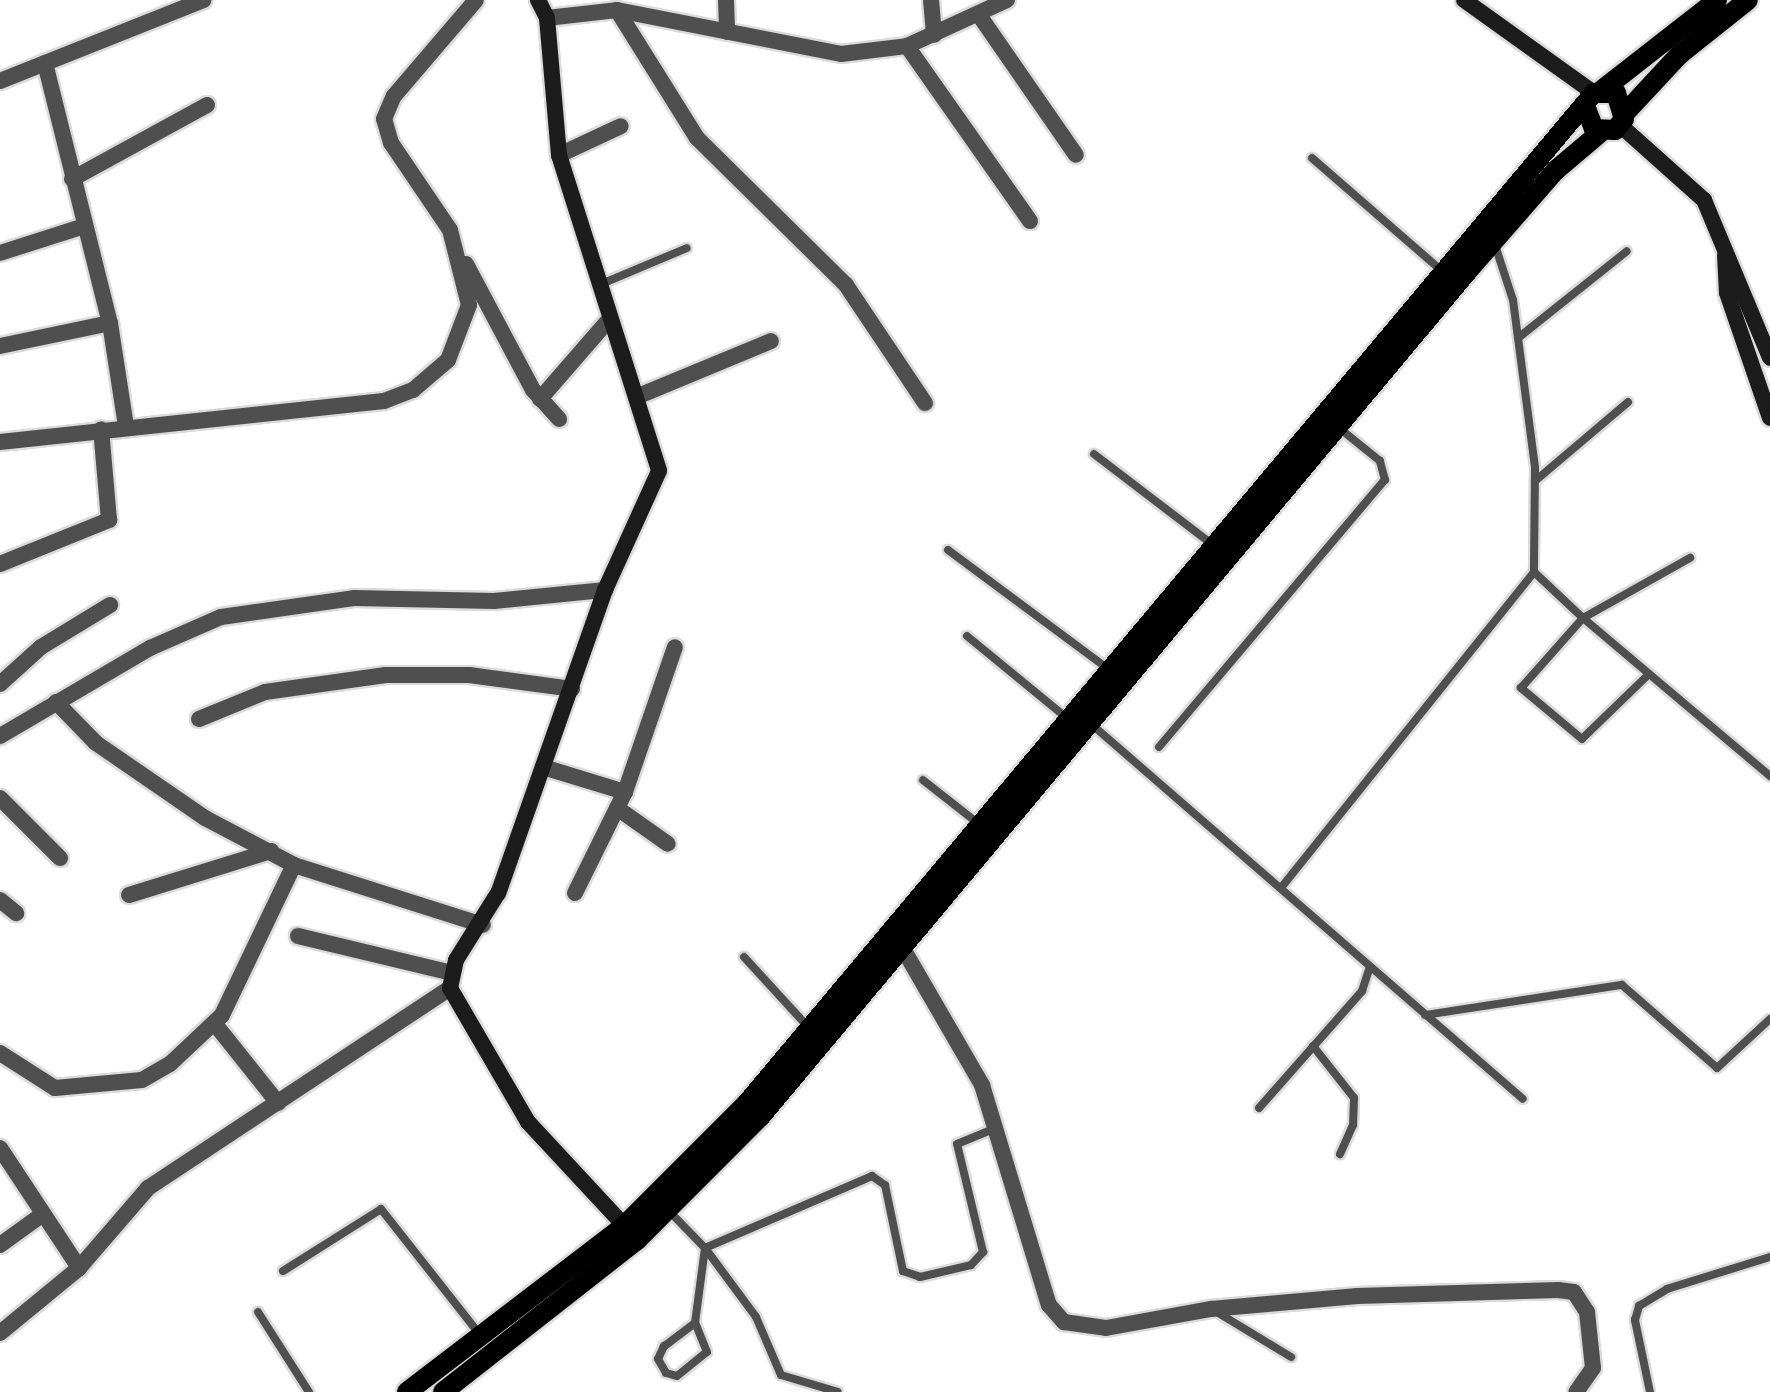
<!DOCTYPE html>
<html>
<head>
<meta charset="utf-8">
<style>
  body { margin:0 }
  #map { position:relative; width:1770px; height:1392px; overflow:hidden; background:#fff; font-family:"Noto Sans",sans-serif }
  div>[style] { position:absolute }
  .roads { filter:drop-shadow(2px 0 #dbdbdb) drop-shadow(-2px 0 #dbdbdb) drop-shadow(0 2px #dbdbdb) drop-shadow(0 -2px #dbdbdb) }
  .lane>* { height:8px; margin:-4px; padding:0 4px; transform-origin:4px; border-radius:4px; background:#4f4f4f }
  .street>* { height:16px; margin:-8px; padding:0 8px; transform-origin:8px; border-radius:8px; background:#4f4f4f }
  .secondary>* { height:16px; margin:-8px; padding:0 8px; transform-origin:8px; border-radius:8px; background:#1c1c1c }
  .primary>* { height:20px; margin:-10px; padding:0 10px; transform-origin:10px; border-radius:10px; background:#000 }
  span { translate:-50% -50%; white-space:nowrap; text-align:center; line-height:1.15; -webkit-text-stroke:6px #fff; paint-order:stroke }
</style>
</head>
<body>
<div id="map">
  <div class="roads">
    <div class="lane">
      <div style="left:1312px;top:158px;width:172px;rotate:41deg"></div>
      <div style="left:1494px;top:242px;width:61px;rotate:71.9deg"></div>
      <div style="left:1513px;top:300px;width:169px;rotate:82.5deg"></div>
      <div style="left:1535px;top:468px;width:104px;rotate:90.6deg"></div>
      <div style="left:1534px;top:572px;width:67px;rotate:43.2deg"></div>
      <div style="left:1583px;top:618px;width:123px;rotate:-29.3deg"></div>
      <div style="left:599px;top:285px;width:95px;rotate:-22.8deg"></div>
      <div style="left:1518px;top:338px;width:139px;rotate:-38.6deg"></div>
      <div style="left:1094px;top:454px;width:150px;rotate:37.4deg"></div>
      <div style="left:1535px;top:481px;width:122px;rotate:-40.3deg"></div>
      <div style="left:948px;top:550px;width:199px;rotate:36.6deg"></div>
      <div style="left:967px;top:636px;width:131px;rotate:39.4deg"></div>
      <div style="left:1649px;top:674px;width:93px;rotate:135.9deg"></div>
      <div style="left:1582px;top:739px;width:80px;rotate:-140.1deg"></div>
      <div style="left:1521px;top:688px;width:94px;rotate:-48.5deg"></div>
      <div style="left:1583px;top:618px;width:245px;rotate:40.2deg"></div>
      <div style="left:1090px;top:723px;width:573px;rotate:40.97deg"></div>
      <div style="left:1159px;top:747px;width:350px;rotate:-49.8deg"></div>
      <div style="left:1385px;top:480px;width:20px;rotate:-105deg"></div>
      <div style="left:1380px;top:461px;width:54px;rotate:-141deg"></div>
      <div style="left:923px;top:780px;width:71px;rotate:38.2deg"></div>
      <div style="left:1281px;top:888px;width:405px;rotate:-51.3deg"></div>
      <div style="left:744px;top:957px;width:96px;rotate:47.5deg"></div>
      <div style="left:1425px;top:1015px;width:199px;rotate:-8.7deg"></div>
      <div style="left:1622px;top:985px;width:126px;rotate:41.1deg"></div>
      <div style="left:1717px;top:1068px;width:72px;rotate:-42.8deg"></div>
      <div style="left:1313px;top:1046px;width:66px;rotate:51.7deg"></div>
      <div style="left:1354px;top:1098px;width:27px;rotate:92deg"></div>
      <div style="left:1353px;top:1125px;width:32px;rotate:114deg"></div>
      <div style="left:1259px;top:1108px;width:156px;rotate:-48.6deg"></div>
      <div style="left:1362px;top:991px;width:25px;rotate:-72deg"></div>
      <div style="left:668px;top:1210px;width:53px;rotate:45.8deg"></div>
      <div style="left:705px;top:1248px;width:182px;rotate:-23.3deg"></div>
      <div style="left:872px;top:1176px;width:16px;rotate:35deg"></div>
      <div style="left:885px;top:1185px;width:88px;rotate:78.2deg"></div>
      <div style="left:903px;top:1271px;width:18px;rotate:19deg"></div>
      <div style="left:920px;top:1277px;width:52px;rotate:-13.2deg"></div>
      <div style="left:971px;top:1265px;width:18px;rotate:-47deg"></div>
      <div style="left:983px;top:1252px;width:111px;rotate:-103.5deg"></div>
      <div style="left:957px;top:1144px;width:42px;rotate:-22.3deg"></div>
      <div style="left:283px;top:1271px;width:116px;rotate:-32.3deg"></div>
      <div style="left:381px;top:1209px;width:160px;rotate:51.8deg"></div>
      <div style="left:1215px;top:1311px;width:89px;rotate:31.2deg"></div>
      <div style="left:258px;top:1312px;width:95px;rotate:57.5deg"></div>
      <div style="left:695px;top:1323px;width:39px;rotate:143deg"></div>
      <div style="left:664px;top:1346px;width:14px;rotate:115deg"></div>
      <div style="left:658px;top:1359px;width:16px;rotate:60deg"></div>
      <div style="left:666px;top:1373px;width:11px;rotate:15deg"></div>
      <div style="left:677px;top:1376px;width:38px;rotate:-39deg"></div>
      <div style="left:707px;top:1352px;width:31px;rotate:-112deg"></div>
      <div style="left:695px;top:1323px;width:76px;rotate:-82.4deg"></div>
      <div style="left:705px;top:1248px;width:86px;rotate:53.5deg"></div>
      <div style="left:756px;top:1317px;width:63px;rotate:66.7deg"></div>
      <div style="left:781px;top:1375px;width:59px;rotate:16.6deg"></div>
      <div style="left:1650px;top:1392px;width:74px;rotate:-101.8deg"></div>
      <div style="left:1635px;top:1320px;width:15px;rotate:-74deg"></div>
      <div style="left:1639px;top:1306px;width:33px;rotate:-31deg"></div>
      <div style="left:1667px;top:1289px;width:108px;rotate:-17.3deg"></div>
    </div>
    <div class="street">
      <div style="left:726px;top:0;width:32px;rotate:88deg"></div>
      <div style="left:931px;top:0;width:35px;rotate:85deg"></div>
      <div style="left:617px;top:10px;width:151px;rotate:58deg"></div>
      <div style="left:697px;top:138px;width:209px;rotate:44.6deg"></div>
      <div style="left:846px;top:285px;width:142px;rotate:56.2deg"></div>
      <div style="left:979px;top:15px;width:170px;rotate:55.3deg"></div>
      <div style="left:547px;top:18px;width:70px;rotate:-6.5deg"></div>
      <div style="left:617px;top:10px;width:228px;rotate:11.1deg"></div>
      <div style="left:841px;top:54px;width:66px;rotate:-6.9deg"></div>
      <div style="left:907px;top:46px;width:110px;rotate:-24.7deg"></div>
      <div style="left:907px;top:46px;width:214px;rotate:54.9deg"></div>
      <div style="left:45px;top:63px;width:268px;rotate:76deg"></div>
      <div style="left:110px;top:323px;width:104px;rotate:81.2deg"></div>
      <div style="left:0;top:81px;width:219px;rotate:-21.7deg"></div>
      <div style="left:559px;top:155px;width:68px;rotate:-25.1deg"></div>
      <div style="left:72px;top:179px;width:154px;rotate:-28.7deg"></div>
      <div style="left:0;top:253px;width:85px;rotate:-17.8deg"></div>
      <div style="left:466px;top:264px;width:143px;rotate:62deg"></div>
      <div style="left:533px;top:390px;width:39px;rotate:48deg"></div>
      <div style="left:0;top:346px;width:112px;rotate:-11.8deg"></div>
      <div style="left:636px;top:397px;width:146px;rotate:-22.5deg"></div>
      <div style="left:540px;top:399px;width:102px;rotate:-49deg"></div>
      <div style="left:0;top:442px;width:386px;rotate:-6.1deg"></div>
      <div style="left:384px;top:401px;width:31px;rotate:-21deg"></div>
      <div style="left:413px;top:390px;width:46px;rotate:-40.6deg"></div>
      <div style="left:448px;top:360px;width:59px;rotate:-69.1deg"></div>
      <div style="left:469px;top:305px;width:77px;rotate:-104.2deg"></div>
      <div style="left:450px;top:230px;width:105px;rotate:-124.1deg"></div>
      <div style="left:391px;top:143px;width:25px;rotate:-106deg"></div>
      <div style="left:384px;top:119px;width:25px;rotate:-67deg"></div>
      <div style="left:394px;top:96px;width:126px;rotate:-49.5deg"></div>
      <div style="left:0;top:564px;width:118px;rotate:-22deg"></div>
      <div style="left:109px;top:520px;width:91px;rotate:-95deg"></div>
      <div style="left:0;top:684px;width:55px;rotate:-42.1deg"></div>
      <div style="left:41px;top:647px;width:81px;rotate:-31.3deg"></div>
      <div style="left:56px;top:702px;width:57px;rotate:45.7deg"></div>
      <div style="left:96px;top:743px;width:132px;rotate:34.5deg"></div>
      <div style="left:205px;top:818px;width:101px;rotate:27.8deg"></div>
      <div style="left:199px;top:719px;width:71px;rotate:-22.2deg"></div>
      <div style="left:265px;top:692px;width:122px;rotate:-8deg"></div>
      <div style="left:386px;top:675px;width:83px"></div>
      <div style="left:469px;top:675px;width:104px;rotate:7.7deg"></div>
      <div style="left:0;top:736px;width:174px;rotate:-30.4deg"></div>
      <div style="left:150px;top:648px;width:77px;rotate:-23.6deg"></div>
      <div style="left:221px;top:617px;width:134px;rotate:-8.1deg"></div>
      <div style="left:354px;top:598px;width:140px;rotate:1.2deg"></div>
      <div style="left:494px;top:601px;width:112px;rotate:-5.7deg"></div>
      <div style="left:543px;top:767px;width:86px;rotate:17deg"></div>
      <div style="left:0;top:798px;width:85px;rotate:45deg"></div>
      <div style="left:617px;top:808px;width:62px;rotate:35.2deg"></div>
      <div style="left:575px;top:893px;width:113px;rotate:-63.7deg"></div>
      <div style="left:625px;top:792px;width:153px;rotate:-71deg"></div>
      <div style="left:129px;top:895px;width:149px;rotate:-17.2deg"></div>
      <div style="left:0;top:900px;width:21px;rotate:39deg"></div>
      <div style="left:298px;top:936px;width:158px;rotate:13.5deg"></div>
      <div style="left:902px;top:947px;width:160px;rotate:59.9deg"></div>
      <div style="left:982px;top:1085px;width:230px;rotate:73.1deg"></div>
      <div style="left:1049px;top:1305px;width:23px;rotate:49deg"></div>
      <div style="left:1064px;top:1322px;width:42px;rotate:8.1deg"></div>
      <div style="left:1106px;top:1328px;width:107px;rotate:-10.3deg"></div>
      <div style="left:1211px;top:1309px;width:147px;rotate:-5.1deg"></div>
      <div style="left:1357px;top:1296px;width:201px;rotate:-1.7deg"></div>
      <div style="left:1558px;top:1290px;width:16px;rotate:7deg"></div>
      <div style="left:1574px;top:1292px;width:24px;rotate:57deg"></div>
      <div style="left:1587px;top:1312px;width:56px;rotate:83.9deg"></div>
      <div style="left:1593px;top:1368px;width:29px;rotate:125deg"></div>
      <div style="left:215px;top:1024px;width:101px;rotate:51.4deg"></div>
      <div style="left:0;top:1053px;width:65px;rotate:32.5deg"></div>
      <div style="left:55px;top:1088px;width:87px;rotate:-5.3deg"></div>
      <div style="left:142px;top:1080px;width:32px;rotate:-30deg"></div>
      <div style="left:170px;top:1064px;width:71px;rotate:-43.3deg"></div>
      <div style="left:222px;top:1015px;width:166px;rotate:-64.4deg"></div>
      <div style="left:294px;top:865px;width:198px;rotate:17.6deg"></div>
      <div style="left:0;top:1148px;width:144px;rotate:56.6deg"></div>
      <div style="left:0;top:1245px;width:53px;rotate:-35.8deg"></div>
      <div style="left:0;top:1333px;width:102px;rotate:-39.4deg"></div>
      <div style="left:79px;top:1268px;width:106px;rotate:-49.2deg"></div>
      <div style="left:148px;top:1188px;width:362px;rotate:-33.5deg"></div>
    </div>
    <div class="secondary">
      <div style="left:538px;top:0;width:20px;rotate:63deg"></div>
      <div style="left:547px;top:18px;width:138px;rotate:85deg"></div>
      <div style="left:559px;top:155px;width:331px;rotate:72.4deg"></div>
      <div style="left:659px;top:471px;width:131px;rotate:114.4deg"></div>
      <div style="left:605px;top:590px;width:321px;rotate:109.4deg"></div>
      <div style="left:498px;top:893px;width:79px;rotate:122.1deg"></div>
      <div style="left:456px;top:960px;width:29px;rotate:102deg"></div>
      <div style="left:450px;top:988px;width:155px;rotate:59.8deg"></div>
      <div style="left:528px;top:1122px;width:151px;rotate:47.1deg"></div>
      <div style="left:1464px;top:0;width:160px;rotate:35.6deg"></div>
      <div style="left:1620px;top:125px;width:113px;rotate:41.8deg"></div>
      <div style="left:1704px;top:200px;width:171px;rotate:67.3deg"></div>
      <div style="left:1725px;top:255px;width:38px;rotate:87deg"></div>
      <div style="left:1727px;top:293px;width:132px;rotate:71deg"></div>
    </div>
    <div class="primary">
      <div style="left:1602px;top:90px;width:146px;rotate:-38deg"></div>
      <div style="left:1626px;top:112px;width:78px;rotate:-47.1deg"></div>
      <div style="left:1679px;top:55px;width:88px;rotate:-38.6deg"></div>
      <div style="left:407px;top:1392px;width:273px;rotate:-37.4deg"></div>
      <div style="left:624px;top:1226px;width:174px;rotate:-45deg"></div>
      <div style="left:747px;top:1103px;width:1318px;rotate:-50.02deg"></div>
      <div style="left:1594px;top:93px;width:22px"></div>
      <div style="left:1616px;top:93px;width:27px;rotate:73deg"></div>
      <div style="left:1624px;top:119px;width:14px;rotate:129deg"></div>
      <div style="left:1615px;top:130px;width:21px;rotate:-177deg"></div>
      <div style="left:1594px;top:129px;width:26px;rotate:-111deg"></div>
      <div style="left:443px;top:1392px;width:246px;rotate:-38.1deg"></div>
      <div style="left:637px;top:1240px;width:175px;rotate:-45deg"></div>
      <div style="left:761px;top:1116px;width:1099px;rotate:-50.09deg"></div>
      <div style="left:1466px;top:273px;width:137px;rotate:-48.9deg"></div>
      <div style="left:1556px;top:170px;width:59px;rotate:-40.2deg"></div>
    </div>
  </div>
</div>
</body>
</html>
